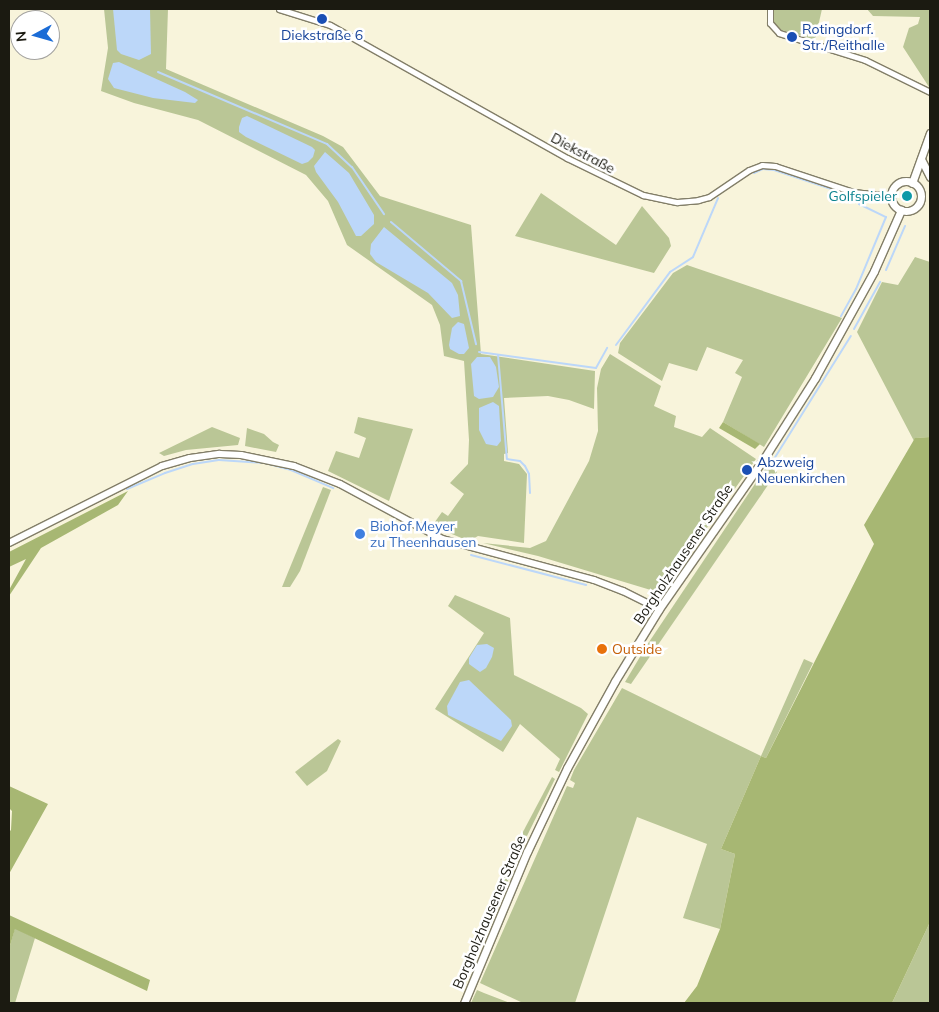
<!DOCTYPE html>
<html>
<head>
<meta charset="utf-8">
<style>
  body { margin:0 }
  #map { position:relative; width:939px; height:1012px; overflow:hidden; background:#f8f4db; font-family:Mulish,sans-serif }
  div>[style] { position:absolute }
  .green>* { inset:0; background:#bac696 }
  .forest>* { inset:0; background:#a7b773 }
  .water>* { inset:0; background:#bcd7f9 }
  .stream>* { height:2px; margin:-1px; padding:0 1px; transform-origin:1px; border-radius:1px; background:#bcd7f9 }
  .roads { filter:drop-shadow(1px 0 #827e68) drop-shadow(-1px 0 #827e68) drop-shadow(0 1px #827e68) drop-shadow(0 -1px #827e68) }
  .minor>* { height:5px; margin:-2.5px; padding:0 2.5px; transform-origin:2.5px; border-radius:2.5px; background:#fff }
  .tertiary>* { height:6px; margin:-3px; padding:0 3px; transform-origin:3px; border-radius:3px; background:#fff }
  .secondary>* { height:7px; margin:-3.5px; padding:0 3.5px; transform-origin:3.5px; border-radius:3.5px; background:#fff }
  .secondary>.ring { margin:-3.5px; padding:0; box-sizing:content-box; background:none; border:7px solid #fff; border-radius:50% }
  .dots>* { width:14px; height:14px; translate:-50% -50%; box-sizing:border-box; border:2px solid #fff; border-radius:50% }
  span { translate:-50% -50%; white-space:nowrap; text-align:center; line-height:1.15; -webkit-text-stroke:5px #fff; paint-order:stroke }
  .transit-label { font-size:14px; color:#164399 }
  .left { translate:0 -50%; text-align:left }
  .street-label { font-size:14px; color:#1b1a11 }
  .culture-label { font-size:14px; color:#0d838f }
  .right { translate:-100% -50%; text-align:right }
  .shop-label { font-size:14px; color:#366cbe }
  .food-label { font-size:14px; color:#c56008 }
  .frame { position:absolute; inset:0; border:10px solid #1b1a11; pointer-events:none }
  .north { position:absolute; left:10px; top:10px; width:50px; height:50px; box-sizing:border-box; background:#fff; border:1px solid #a4a3a0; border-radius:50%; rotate:264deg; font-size:14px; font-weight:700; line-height:20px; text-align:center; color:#1b1a11 }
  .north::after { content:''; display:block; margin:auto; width:18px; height:22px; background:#1b6cd6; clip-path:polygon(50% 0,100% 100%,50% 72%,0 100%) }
</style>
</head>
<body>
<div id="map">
  <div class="green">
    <div style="clip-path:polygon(104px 9px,168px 9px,166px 69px,323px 136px,343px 147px,380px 196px,471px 225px,481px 354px,595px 371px,594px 409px,569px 400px,548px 396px,504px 398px,508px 453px,504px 454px,504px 461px,519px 464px,527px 474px,524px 543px,478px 536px,469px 541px,432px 526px,442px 512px,448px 516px,464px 494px,450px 483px,468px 464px,469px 440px,464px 361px,444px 356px,440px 325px,432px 305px,347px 245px,328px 201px,306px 175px,198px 120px,134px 103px,101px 91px,108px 48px)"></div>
    <div style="clip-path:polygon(772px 9px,822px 9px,815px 40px,778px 29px,773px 21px)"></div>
    <div style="clip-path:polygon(867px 9px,930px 9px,929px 87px,903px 47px,909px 28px,918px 24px,920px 17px,873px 16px)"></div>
    <div style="clip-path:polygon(541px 193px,616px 245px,642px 206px,669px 238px,671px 246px,654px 273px,515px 236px)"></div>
    <div style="clip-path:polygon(915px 257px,930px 262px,930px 437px,916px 438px,914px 441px,857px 332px,882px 282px,898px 285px)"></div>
    <div style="clip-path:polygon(687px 265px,842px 318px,764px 447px,723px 422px,742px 377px,735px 373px,743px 360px,707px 347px,697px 371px,669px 363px,662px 381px,618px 353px,620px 343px,673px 273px)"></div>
    <div style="clip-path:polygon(610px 354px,661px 386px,654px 406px,676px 416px,674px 427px,702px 437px,710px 428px,756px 459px,662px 591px,654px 591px,538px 556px,483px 543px,530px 548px,546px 541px,589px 461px,598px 431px,597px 388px,601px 369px)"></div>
    <div style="clip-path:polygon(358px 417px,413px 429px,389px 501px,328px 471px,336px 451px,359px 458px,366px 438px,354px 433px)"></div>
    <div style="clip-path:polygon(212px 427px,240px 438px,238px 445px,186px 450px,164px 456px,159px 453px)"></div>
    <div style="clip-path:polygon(247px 428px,264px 434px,273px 442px,279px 445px,276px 452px,245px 446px)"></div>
    <div style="clip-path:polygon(767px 466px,777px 472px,631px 684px,625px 682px,647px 645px)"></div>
    <div style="clip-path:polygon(323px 487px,331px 490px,300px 571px,290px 587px,282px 587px)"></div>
    <div style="clip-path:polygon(455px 595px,510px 618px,514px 675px,581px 708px,588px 714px,559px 772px,555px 770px,560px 759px,520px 724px,503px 752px,435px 709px,484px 633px,448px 606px)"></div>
    <div style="clip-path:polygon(804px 659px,813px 663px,766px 758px,761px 756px,721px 849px,735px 854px,720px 929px,683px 918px,707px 844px,637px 817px,575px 1003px,523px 1003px,480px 983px,567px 786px,573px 788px,575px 783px,570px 780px,574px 770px,622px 688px,761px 756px)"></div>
    <div style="clip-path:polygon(338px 739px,341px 741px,327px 771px,307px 786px,295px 772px)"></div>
    <div style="clip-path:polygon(552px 777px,555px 779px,523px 844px,516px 845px)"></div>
    <div style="clip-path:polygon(513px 851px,519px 855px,480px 945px,474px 942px)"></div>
    <div style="clip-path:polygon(930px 922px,930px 1003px,892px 1003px)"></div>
    <div style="clip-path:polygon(15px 928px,35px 938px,15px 1003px,9px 1003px,9px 949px)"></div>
    <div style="clip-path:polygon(477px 990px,484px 993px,510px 1003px,471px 1003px)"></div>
  </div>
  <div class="forest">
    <div style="clip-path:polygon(723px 422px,760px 444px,755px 449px,719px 428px)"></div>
    <div style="clip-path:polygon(930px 437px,930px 922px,892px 1003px,684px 1003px,697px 986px,720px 929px,735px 854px,721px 849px,761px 756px,766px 758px,874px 544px,864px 525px,915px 438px)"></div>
    <div style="clip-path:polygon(128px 491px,118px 505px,41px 548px,9px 596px,9px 590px,26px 559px,9px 567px,9px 552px)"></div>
    <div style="clip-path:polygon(9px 786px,48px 804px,9px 874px,9px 832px,11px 830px,12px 811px,9px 808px)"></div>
    <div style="clip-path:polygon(9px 915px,150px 980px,147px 991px,15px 929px,9px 949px)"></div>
  </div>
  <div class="water">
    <div style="clip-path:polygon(113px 9px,150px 9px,151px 54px,139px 60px,121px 54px,117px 50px)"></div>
    <div style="clip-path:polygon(119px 62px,185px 92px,198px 100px,195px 103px,153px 98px,114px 88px,108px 79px,113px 63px)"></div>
    <div style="clip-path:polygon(247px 116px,312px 147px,315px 150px,313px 157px,308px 162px,302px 164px,246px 137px,239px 132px,239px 127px,242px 118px)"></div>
    <div style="clip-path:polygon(325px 152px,349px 173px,374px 215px,374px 224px,361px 236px,356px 236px,338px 202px,316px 172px,314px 166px)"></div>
    <div style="clip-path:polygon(384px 227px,452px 283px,458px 295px,460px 316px,452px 318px,428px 293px,376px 262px,370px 254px,371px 244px)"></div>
    <div style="clip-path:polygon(458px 322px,464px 324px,469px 348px,464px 354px,459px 354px,450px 349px,449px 345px,452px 328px)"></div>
    <div style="clip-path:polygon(477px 357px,490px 357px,496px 367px,499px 387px,493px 397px,479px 399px,474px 396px,471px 364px)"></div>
    <div style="clip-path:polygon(493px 402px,499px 406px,501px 441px,497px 446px,486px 444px,479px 430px,479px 408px)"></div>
    <div style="clip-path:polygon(487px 644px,494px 648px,492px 657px,486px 668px,480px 672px,469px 664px,469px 658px,477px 645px)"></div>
    <div style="clip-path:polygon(469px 680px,511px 720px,512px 726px,501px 741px,448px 715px,447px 706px,460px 682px)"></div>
  </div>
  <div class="stream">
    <div style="left:158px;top:72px;width:184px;rotate:23.1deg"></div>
    <div style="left:327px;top:144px;width:34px;rotate:43deg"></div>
    <div style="left:352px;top:167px;width:57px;rotate:55.8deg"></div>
    <div style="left:754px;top:173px;width:10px;rotate:-24deg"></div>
    <div style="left:763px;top:169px;width:11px;rotate:5deg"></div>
    <div style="left:774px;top:170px;width:89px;rotate:18.4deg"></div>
    <div style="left:858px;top:198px;width:6px;rotate:81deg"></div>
    <div style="left:859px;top:204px;width:30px;rotate:26deg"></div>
    <div style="left:886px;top:217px;width:78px;rotate:112.6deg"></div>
    <div style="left:856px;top:289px;width:31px;rotate:119deg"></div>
    <div style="left:391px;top:222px;width:92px;rotate:40.1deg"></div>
    <div style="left:461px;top:281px;width:65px;rotate:76.6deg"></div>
    <div style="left:886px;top:270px;width:48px;rotate:-66.6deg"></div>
    <div style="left:854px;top:329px;width:54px;rotate:-61deg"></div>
    <div style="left:616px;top:345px;width:91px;rotate:-53.5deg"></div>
    <div style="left:670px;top:272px;width:27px;rotate:-33deg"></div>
    <div style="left:693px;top:257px;width:64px;rotate:-67deg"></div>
    <div style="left:479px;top:352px;width:118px;rotate:7.8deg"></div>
    <div style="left:596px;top:368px;width:23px;rotate:-61deg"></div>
    <div style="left:498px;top:355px;width:104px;rotate:85.1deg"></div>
    <div style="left:507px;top:459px;width:13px;rotate:9deg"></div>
    <div style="left:520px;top:461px;width:7px;rotate:45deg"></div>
    <div style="left:525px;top:466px;width:9px;rotate:63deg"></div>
    <div style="left:529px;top:474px;width:19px;rotate:87deg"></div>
    <div style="left:774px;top:459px;width:145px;rotate:-58deg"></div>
    <div style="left:127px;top:489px;width:41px;rotate:-22.8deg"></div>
    <div style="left:165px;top:473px;width:29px;rotate:-18deg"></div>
    <div style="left:193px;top:464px;width:26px;rotate:-9deg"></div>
    <div style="left:219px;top:460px;width:46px;rotate:3.7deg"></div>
    <div style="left:265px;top:463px;width:27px;rotate:15deg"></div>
    <div style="left:291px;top:470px;width:46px;rotate:23.2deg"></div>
    <div style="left:471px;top:555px;width:119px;rotate:14.6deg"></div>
  </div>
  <div class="roads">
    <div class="minor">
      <div style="left:279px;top:9px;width:53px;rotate:17.4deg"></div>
      <div style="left:330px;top:25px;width:272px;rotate:29.3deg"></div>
      <div style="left:567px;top:158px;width:85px;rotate:26deg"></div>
      <div style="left:643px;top:195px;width:35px;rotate:12deg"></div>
      <div style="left:677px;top:202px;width:21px;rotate:-5deg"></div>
      <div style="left:698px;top:200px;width:11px;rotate:-15deg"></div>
      <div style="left:709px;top:197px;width:48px;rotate:-34deg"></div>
      <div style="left:749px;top:170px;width:14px;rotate:-21deg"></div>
      <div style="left:762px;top:165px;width:13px;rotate:4deg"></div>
      <div style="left:775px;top:166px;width:82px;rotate:18.4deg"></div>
      <div style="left:853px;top:192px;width:38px;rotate:6deg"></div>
      <div style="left:770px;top:9px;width:14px;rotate:90deg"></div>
      <div style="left:770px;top:23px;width:13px;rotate:48deg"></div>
      <div style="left:779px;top:33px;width:90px;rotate:17.4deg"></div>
      <div style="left:865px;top:60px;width:72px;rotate:26.2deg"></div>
    </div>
    <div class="tertiary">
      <div style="left:9px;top:543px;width:171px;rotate:-26.7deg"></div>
      <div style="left:162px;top:466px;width:29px;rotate:-16deg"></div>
      <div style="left:190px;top:458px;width:30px;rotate:-8deg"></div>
      <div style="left:220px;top:454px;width:21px;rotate:3deg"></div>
      <div style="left:241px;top:455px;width:54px;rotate:11.7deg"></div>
      <div style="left:294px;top:466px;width:49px;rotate:21.4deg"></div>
      <div style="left:340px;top:484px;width:116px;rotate:28.3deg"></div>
      <div style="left:442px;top:539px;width:157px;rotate:15.1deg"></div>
      <div style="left:594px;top:580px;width:31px;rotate:21deg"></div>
      <div style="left:623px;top:591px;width:40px;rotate:26.6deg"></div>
    </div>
    <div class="secondary">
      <div style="left:921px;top:159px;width:20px;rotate:63deg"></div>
      <div class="ring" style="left:891px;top:181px;width:23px;height:23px"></div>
      <div style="left:912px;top:183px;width:53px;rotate:-70.2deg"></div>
      <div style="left:464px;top:1003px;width:164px;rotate:-67.4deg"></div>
      <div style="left:527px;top:852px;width:93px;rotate:-64.5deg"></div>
      <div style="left:567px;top:768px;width:99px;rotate:-61.1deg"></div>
      <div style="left:615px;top:681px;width:84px;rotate:-58.6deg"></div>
      <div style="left:659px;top:609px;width:182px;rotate:-55.1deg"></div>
      <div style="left:763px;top:460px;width:97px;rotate:-57.6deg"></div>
      <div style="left:815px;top:378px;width:122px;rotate:-61.1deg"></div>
      <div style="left:874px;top:271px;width:67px;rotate:-66.1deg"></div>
    </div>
  </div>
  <div class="dots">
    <div style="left:322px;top:19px;background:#1a4fb4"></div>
    <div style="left:792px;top:37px;background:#1a4fb4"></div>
    <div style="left:907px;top:196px;background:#0f9aa8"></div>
    <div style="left:747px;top:470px;background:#1a4fb4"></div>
    <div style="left:360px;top:534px;background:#3f7fe0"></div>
    <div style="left:602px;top:649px;background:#e8710a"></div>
  </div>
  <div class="transit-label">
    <span class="left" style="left:802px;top:37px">Rotingdorf.<br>Str./Reithalle</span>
    <span style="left:322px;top:35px">Diekstraße 6</span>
    <span class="left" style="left:757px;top:470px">Abzweig<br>Neuenkirchen</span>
  </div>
  <div class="street-label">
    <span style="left:583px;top:153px;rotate:28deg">Diekstraße</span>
    <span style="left:683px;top:554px;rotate:-56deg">Borgholzhausener Straße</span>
    <span style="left:489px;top:912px;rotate:-67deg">Borgholzhausener Straße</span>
  </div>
  <div class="culture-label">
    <span class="right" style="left:897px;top:196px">Golfspieler</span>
  </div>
  <div class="shop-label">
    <span class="left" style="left:370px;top:534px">Biohof Meyer<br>zu Theenhausen</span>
  </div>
  <div class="food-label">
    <span class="left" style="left:612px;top:649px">Outside</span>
  </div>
  <div class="frame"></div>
  <div class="north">N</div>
</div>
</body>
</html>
